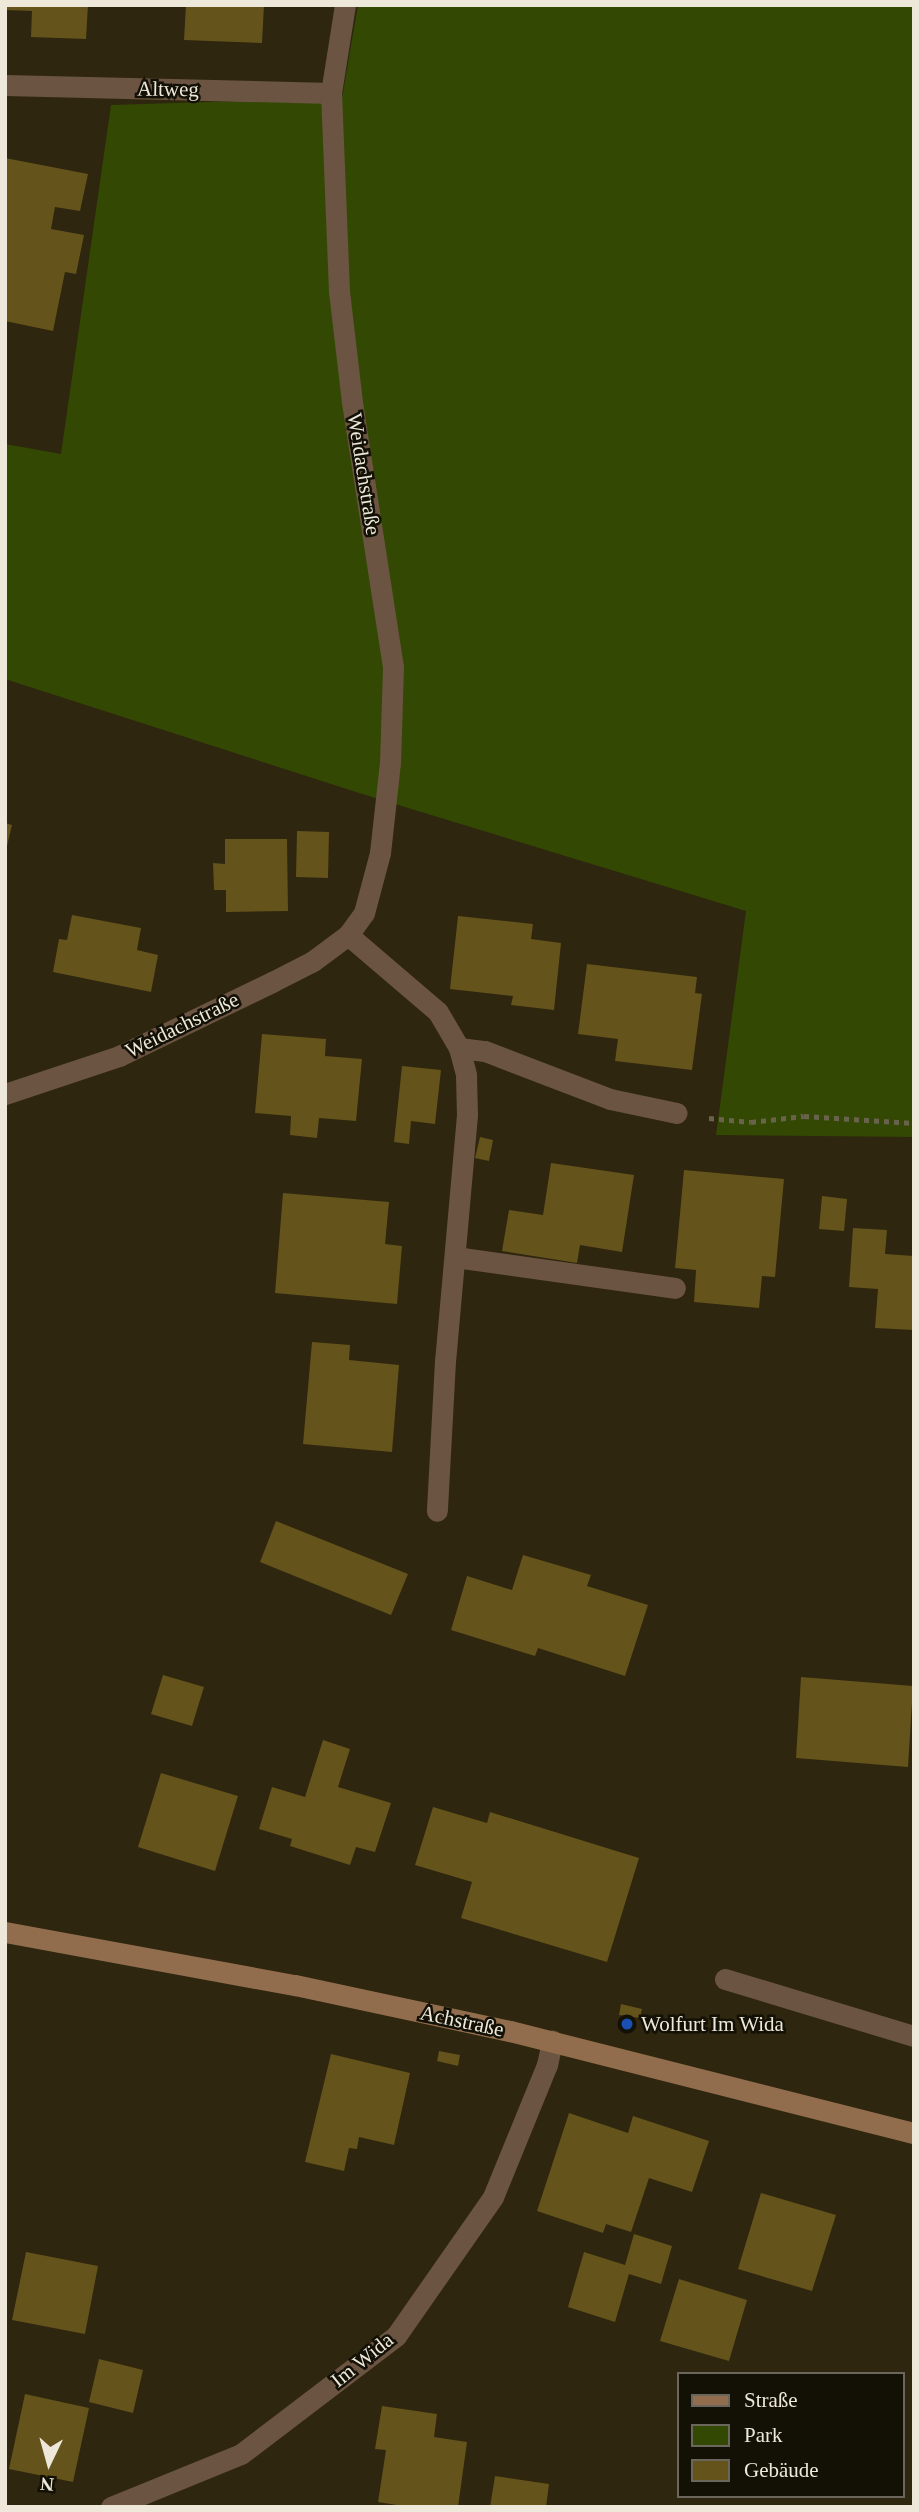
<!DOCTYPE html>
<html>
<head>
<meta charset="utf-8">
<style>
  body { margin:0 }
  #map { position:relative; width:919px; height:2512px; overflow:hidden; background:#2e260e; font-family:"Times New Roman",serif }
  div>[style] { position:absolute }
  .green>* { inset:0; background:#334803 }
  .building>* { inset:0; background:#64531b }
  .path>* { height:4.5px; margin-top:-2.25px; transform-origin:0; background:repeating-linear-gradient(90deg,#69624d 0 5px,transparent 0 10px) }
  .lane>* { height:21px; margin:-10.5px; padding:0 10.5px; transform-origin:10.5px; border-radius:10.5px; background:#6b5441 }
  .street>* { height:21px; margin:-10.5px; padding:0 10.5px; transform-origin:10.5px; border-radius:10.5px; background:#6b5441 }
  .secondary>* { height:21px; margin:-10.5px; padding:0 10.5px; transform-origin:10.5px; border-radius:10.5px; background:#916d4d }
  .dots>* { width:19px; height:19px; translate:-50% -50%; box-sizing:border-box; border:4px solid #131006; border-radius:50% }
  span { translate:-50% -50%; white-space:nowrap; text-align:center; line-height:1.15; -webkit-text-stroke:5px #131006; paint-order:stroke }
  .street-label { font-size:21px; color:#ede8da }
  .poi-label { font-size:21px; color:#ede8da }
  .left { translate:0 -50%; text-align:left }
  .frame { position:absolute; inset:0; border:7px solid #ede8da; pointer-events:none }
  .legend { position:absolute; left:677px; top:2372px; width:228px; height:126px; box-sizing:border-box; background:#131006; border:2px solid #6a665b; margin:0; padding:9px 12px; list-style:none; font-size:21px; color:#ede8da }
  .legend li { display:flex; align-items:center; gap:14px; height:35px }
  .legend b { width:35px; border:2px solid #6a665b }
  .north { position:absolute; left:14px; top:2428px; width:70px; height:70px; -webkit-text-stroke:5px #131006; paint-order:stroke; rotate:185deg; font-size:19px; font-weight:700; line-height:28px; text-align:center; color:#ede8da }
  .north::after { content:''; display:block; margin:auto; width:24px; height:32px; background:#ede8da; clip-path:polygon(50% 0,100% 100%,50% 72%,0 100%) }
</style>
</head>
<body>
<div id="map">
  <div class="green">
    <div style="clip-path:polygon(358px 5px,914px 5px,914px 1137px,716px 1135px,746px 911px,359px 793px,5px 679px,5px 444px,61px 454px,111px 105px,342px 98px)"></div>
  </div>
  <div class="building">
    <div style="clip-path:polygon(5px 5px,88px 5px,86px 39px,31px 37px,32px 11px,5px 10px)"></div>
    <div style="clip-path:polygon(186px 5px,264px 5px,262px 43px,184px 40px)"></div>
    <div style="clip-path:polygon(5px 158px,88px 174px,80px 211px,55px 207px,51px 229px,84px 235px,76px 274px,65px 272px,53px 331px,5px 321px)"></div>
    <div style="clip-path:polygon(5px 823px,12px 825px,6px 850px,5px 850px)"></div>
    <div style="clip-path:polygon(297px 831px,329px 832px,328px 878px,296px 877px)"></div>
    <div style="clip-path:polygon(225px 839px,287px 839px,288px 911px,226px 912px,226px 890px,214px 890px,213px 863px,225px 864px)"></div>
    <div style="clip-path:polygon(72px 915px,141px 928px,137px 950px,158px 955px,151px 992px,53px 972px,59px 939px,67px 940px)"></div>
    <div style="clip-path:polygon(458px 916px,533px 924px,531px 939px,561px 943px,554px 1010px,511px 1005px,513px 996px,450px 989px)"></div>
    <div style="clip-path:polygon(587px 964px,697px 977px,695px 993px,702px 994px,692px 1070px,615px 1061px,618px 1039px,578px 1034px)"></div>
    <div style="clip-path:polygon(262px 1034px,326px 1039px,325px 1056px,362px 1059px,356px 1121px,319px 1118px,317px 1138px,290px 1135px,291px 1116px,255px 1113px)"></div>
    <div style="clip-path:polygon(402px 1066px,441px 1070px,435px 1124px,411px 1121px,409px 1144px,394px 1142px)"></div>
    <div style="clip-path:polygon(480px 1137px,493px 1140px,489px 1161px,475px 1158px)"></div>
    <div style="clip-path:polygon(551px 1163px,634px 1175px,622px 1252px,580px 1245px,577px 1263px,502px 1251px,509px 1210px,543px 1215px)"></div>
    <div style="clip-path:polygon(684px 1170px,784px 1179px,775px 1277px,762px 1276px,759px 1308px,694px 1302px,696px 1270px,675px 1268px)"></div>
    <div style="clip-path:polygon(283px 1193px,389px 1202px,385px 1244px,402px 1246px,397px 1304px,275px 1293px)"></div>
    <div style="clip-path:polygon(822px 1196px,847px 1199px,844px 1231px,819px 1229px)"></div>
    <div style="clip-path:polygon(853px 1228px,887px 1230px,885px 1254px,914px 1256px,914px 1330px,875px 1328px,878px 1289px,849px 1287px)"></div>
    <div style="clip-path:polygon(312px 1342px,350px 1345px,349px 1360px,399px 1365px,392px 1452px,303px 1444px)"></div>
    <div style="clip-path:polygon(276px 1521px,408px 1574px,391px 1615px,260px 1562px)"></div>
    <div style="clip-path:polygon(523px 1555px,591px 1575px,587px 1586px,648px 1605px,625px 1676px,538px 1648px,535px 1656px,451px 1630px,467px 1576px,512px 1590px)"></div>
    <div style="clip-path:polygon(163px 1675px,204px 1687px,192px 1726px,151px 1714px)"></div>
    <div style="clip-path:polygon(801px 1677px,913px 1686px,908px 1767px,796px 1758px)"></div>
    <div style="clip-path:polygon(323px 1740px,350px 1749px,338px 1787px,391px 1803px,375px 1852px,356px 1847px,350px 1865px,290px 1846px,292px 1839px,259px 1829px,272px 1787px,305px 1797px)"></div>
    <div style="clip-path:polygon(161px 1773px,238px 1796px,215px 1871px,138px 1847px)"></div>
    <div style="clip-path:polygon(433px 1807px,487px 1823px,490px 1812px,639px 1858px,607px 1962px,461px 1918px,472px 1882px,415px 1865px)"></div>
    <div style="clip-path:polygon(621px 2004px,642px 2009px,640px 2018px,619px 2015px)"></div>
    <div style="clip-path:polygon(439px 2051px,460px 2055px,458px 2066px,437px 2061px)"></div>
    <div style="clip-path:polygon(331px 2054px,410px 2073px,394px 2145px,359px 2137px,357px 2149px,349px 2148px,344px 2171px,305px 2162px)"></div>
    <div style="clip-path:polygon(569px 2113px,628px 2133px,633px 2116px,709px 2141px,692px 2192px,649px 2178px,631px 2232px,606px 2224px,603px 2233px,537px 2211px)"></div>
    <div style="clip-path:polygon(761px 2193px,836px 2215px,812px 2291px,738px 2269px)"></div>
    <div style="clip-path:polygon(634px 2234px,672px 2246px,661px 2284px,629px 2274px,615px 2322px,568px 2307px,584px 2252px,625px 2265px)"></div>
    <div style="clip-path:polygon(26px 2252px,98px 2266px,85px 2334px,12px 2320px)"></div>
    <div style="clip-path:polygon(679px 2279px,747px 2300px,729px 2361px,660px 2341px)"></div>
    <div style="clip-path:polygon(99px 2359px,143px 2370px,133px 2413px,89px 2402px)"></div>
    <div style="clip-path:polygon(25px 2394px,89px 2408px,73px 2482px,9px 2469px)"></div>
    <div style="clip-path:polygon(382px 2406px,437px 2414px,434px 2437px,467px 2442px,458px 2507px,409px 2507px,378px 2502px,386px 2450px,375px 2449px)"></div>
    <div style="clip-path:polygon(495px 2476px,549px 2484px,546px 2507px,490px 2507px)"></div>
  </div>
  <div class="path">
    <div style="left:709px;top:1118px;width:42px;rotate:5.4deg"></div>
    <div style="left:751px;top:1122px;width:53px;rotate:-6.5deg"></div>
    <div style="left:804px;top:1116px;width:110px;rotate:3.6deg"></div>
  </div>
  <div class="lane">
    <div style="left:348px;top:935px;width:118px;rotate:40.5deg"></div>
    <div style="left:438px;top:1012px;width:42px;rotate:59.7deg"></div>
    <div style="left:459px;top:1048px;width:28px;rotate:75deg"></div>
    <div style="left:466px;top:1075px;width:40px;rotate:88.6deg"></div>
    <div style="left:467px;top:1115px;width:247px;rotate:95.1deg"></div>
    <div style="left:445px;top:1361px;width:150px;rotate:93.1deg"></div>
    <div style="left:459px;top:1048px;width:26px;rotate:7deg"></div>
    <div style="left:485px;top:1051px;width:134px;rotate:21deg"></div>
    <div style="left:610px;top:1099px;width:68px;rotate:11.8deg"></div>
    <div style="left:455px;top:1257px;width:222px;rotate:8deg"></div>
    <div style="left:725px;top:1979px;width:197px;rotate:16.8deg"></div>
  </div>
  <div class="street">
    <div style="left:5px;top:85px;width:326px;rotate:1.4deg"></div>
    <div style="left:5px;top:1094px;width:120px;rotate:-18.4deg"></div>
    <div style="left:119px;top:1056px;width:170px;rotate:-25.8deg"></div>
    <div style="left:272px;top:982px;width:46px;rotate:-27.1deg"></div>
    <div style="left:313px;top:961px;width:44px;rotate:-36.6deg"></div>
    <div style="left:348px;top:935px;width:27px;rotate:-54deg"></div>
    <div style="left:364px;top:913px;width:62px;rotate:-75.1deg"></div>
    <div style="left:380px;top:853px;width:91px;rotate:-83.7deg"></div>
    <div style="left:390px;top:763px;width:96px;rotate:-88.2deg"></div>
    <div style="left:393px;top:667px;width:268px;rotate:-98.8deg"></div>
    <div style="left:352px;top:402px;width:112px;rotate:-96.7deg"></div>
    <div style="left:339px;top:291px;width:198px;rotate:-92.3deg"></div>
    <div style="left:331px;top:93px;width:89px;rotate:-81deg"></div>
    <div style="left:111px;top:2507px;width:140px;rotate:-22.2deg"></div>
    <div style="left:241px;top:2454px;width:195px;rotate:-37.3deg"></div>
    <div style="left:396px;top:2336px;width:169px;rotate:-55.1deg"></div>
    <div style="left:493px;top:2197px;width:143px;rotate:-67.8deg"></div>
    <div style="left:547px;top:2065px;width:25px;rotate:-78deg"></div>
  </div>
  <div class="secondary">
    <div style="left:5px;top:1932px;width:295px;rotate:10.4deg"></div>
    <div style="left:295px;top:1985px;width:220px;rotate:12.1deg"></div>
    <div style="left:510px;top:2031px;width:417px;rotate:14.2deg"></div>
  </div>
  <div class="dots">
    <div style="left:627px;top:2024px;background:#1a4fb4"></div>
  </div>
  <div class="street-label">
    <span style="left:168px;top:89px;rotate:1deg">Altweg</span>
    <span style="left:364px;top:474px;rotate:81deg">Weidachstraße</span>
    <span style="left:182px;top:1025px;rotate:-26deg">Weidachstraße</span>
    <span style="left:462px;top:2021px;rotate:12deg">Achstraße</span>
    <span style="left:362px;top:2360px;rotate:-39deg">Im Wida</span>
  </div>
  <div class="poi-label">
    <span class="left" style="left:641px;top:2024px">Wolfurt Im Wida</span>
  </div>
  <div class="frame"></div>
  <ul class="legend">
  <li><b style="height:9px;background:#916d4d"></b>Straße</li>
  <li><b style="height:19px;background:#334803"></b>Park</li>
  <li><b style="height:19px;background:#64531b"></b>Gebäude</li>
  </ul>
  <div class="north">N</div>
</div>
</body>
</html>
